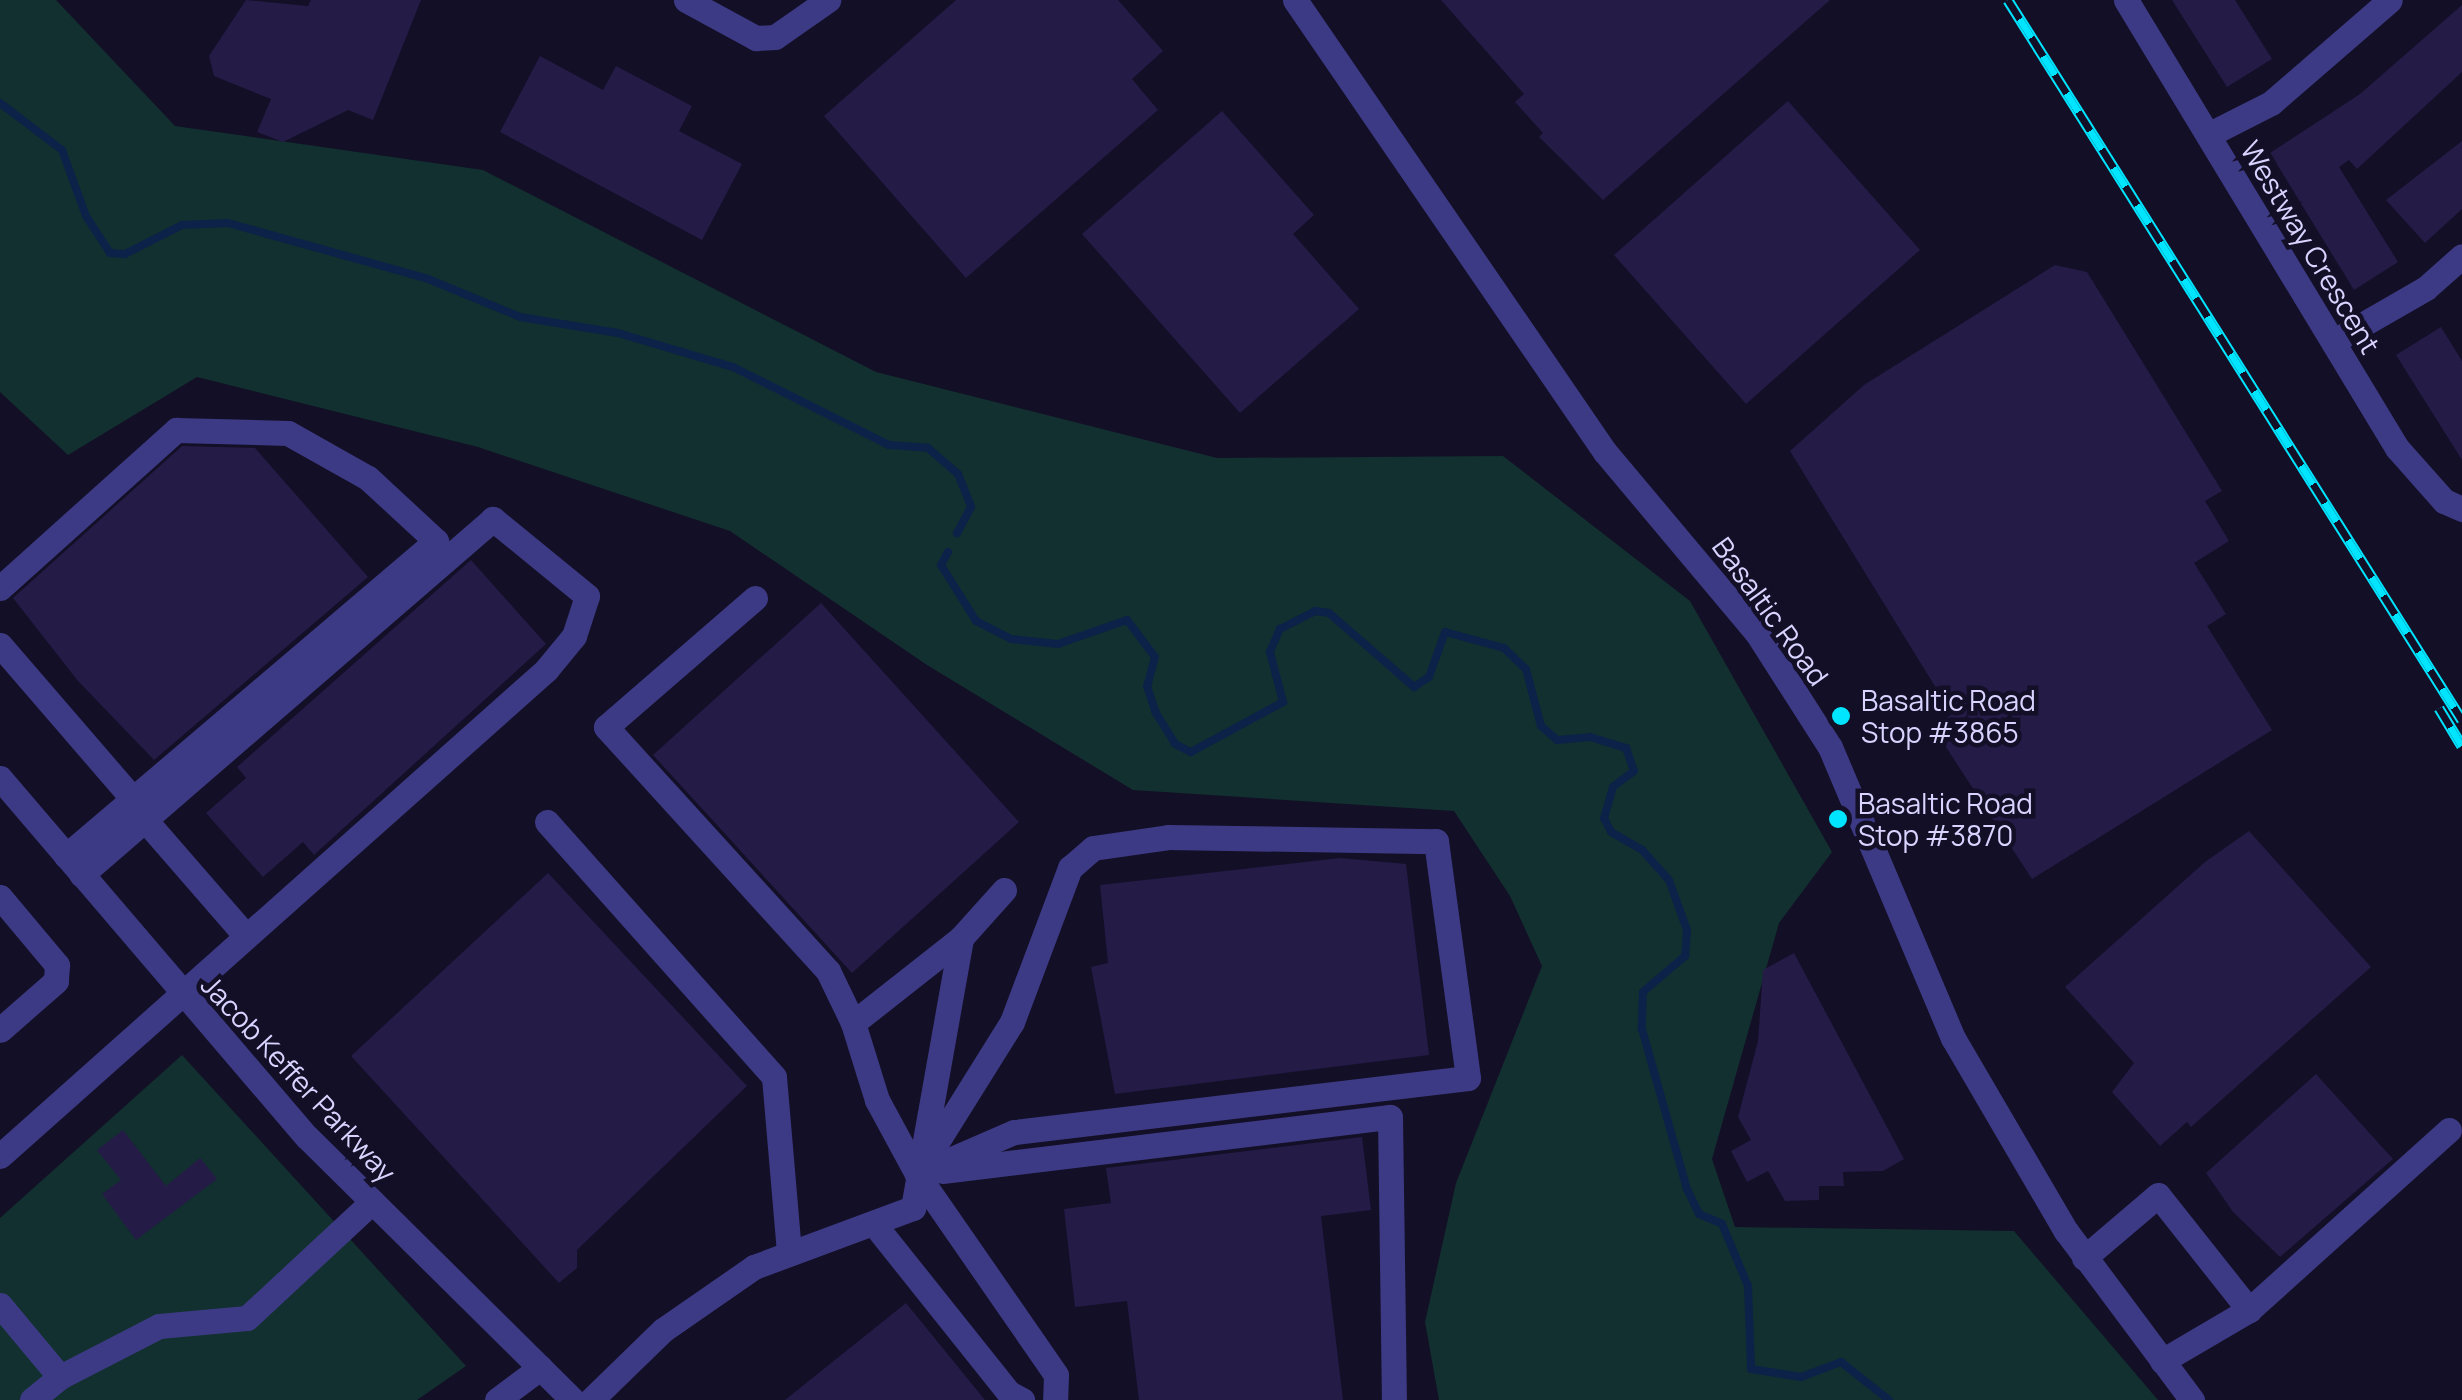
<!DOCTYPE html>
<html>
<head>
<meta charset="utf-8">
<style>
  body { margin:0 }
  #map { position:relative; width:2462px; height:1400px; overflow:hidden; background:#130f26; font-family:Manrope,sans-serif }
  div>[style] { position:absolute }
  .green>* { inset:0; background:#12302f }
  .stream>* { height:8px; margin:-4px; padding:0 4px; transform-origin:4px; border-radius:4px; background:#0c2248 }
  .building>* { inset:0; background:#241b47 }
  .minor>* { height:25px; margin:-12.5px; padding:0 12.5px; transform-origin:12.5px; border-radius:12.5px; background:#3d3a85 }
  .rail>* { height:11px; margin-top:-5.5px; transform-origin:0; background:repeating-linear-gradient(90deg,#130f26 0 22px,#00e5ff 0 44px); box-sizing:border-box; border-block:2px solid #00e5ff }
  .dots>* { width:28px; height:28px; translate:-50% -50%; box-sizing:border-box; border:5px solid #130f26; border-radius:50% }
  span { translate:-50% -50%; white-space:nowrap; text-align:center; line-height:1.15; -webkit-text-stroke:9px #130f26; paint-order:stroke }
  .street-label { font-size:28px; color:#d9d4ff }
  .poi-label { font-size:28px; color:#d9d4ff }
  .left { translate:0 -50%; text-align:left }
</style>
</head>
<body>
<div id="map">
  <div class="green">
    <div style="clip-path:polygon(0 0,56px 0,175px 126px,483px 170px,876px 372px,1217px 458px,1503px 456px,1690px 601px,1832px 852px,1779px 923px,1712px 1159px,1735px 1227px,2014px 1231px,2158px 1400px,1439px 1400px,1425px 1322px,1456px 1183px,1542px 966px,1510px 896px,1454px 811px,1133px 790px,927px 665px,730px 531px,478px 447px,197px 377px,68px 455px,0 392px)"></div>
    <div style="clip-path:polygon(182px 1055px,466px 1366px,417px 1400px,0 1400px,0 1218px)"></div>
  </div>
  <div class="stream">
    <div style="left:0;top:103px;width:78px;rotate:37.2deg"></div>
    <div style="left:62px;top:150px;width:70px;rotate:70deg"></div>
    <div style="left:86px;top:216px;width:44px;rotate:57deg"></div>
    <div style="left:110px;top:253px;width:15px;rotate:4deg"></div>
    <div style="left:125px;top:254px;width:64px;rotate:-27deg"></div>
    <div style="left:182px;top:225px;width:46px;rotate:-2.5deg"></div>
    <div style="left:228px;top:223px;width:208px;rotate:15.6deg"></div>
    <div style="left:428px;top:279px;width:100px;rotate:22.4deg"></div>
    <div style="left:520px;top:317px;width:99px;rotate:9.3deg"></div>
    <div style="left:618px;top:333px;width:120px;rotate:16.5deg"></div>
    <div style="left:733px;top:367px;width:174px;rotate:26.6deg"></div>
    <div style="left:889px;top:445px;width:39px;rotate:4deg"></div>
    <div style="left:928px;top:448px;width:40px;rotate:41deg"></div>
    <div style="left:958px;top:474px;width:35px;rotate:68deg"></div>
    <div style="left:971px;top:507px;width:30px;rotate:118deg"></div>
    <div style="left:948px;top:552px;width:15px;rotate:118deg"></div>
    <div style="left:941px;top:565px;width:66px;rotate:58deg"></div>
    <div style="left:976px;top:621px;width:39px;rotate:27deg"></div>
    <div style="left:1011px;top:639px;width:47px;rotate:6.1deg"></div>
    <div style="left:1058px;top:644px;width:73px;rotate:-19.2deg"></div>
    <div style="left:1127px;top:620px;width:46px;rotate:52.9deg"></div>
    <div style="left:1155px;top:657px;width:30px;rotate:105deg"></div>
    <div style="left:1147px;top:686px;width:28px;rotate:72deg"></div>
    <div style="left:1156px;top:713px;width:36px;rotate:58deg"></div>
    <div style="left:1175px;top:744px;width:18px;rotate:27deg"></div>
    <div style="left:1191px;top:752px;width:105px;rotate:-28.5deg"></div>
    <div style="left:1283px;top:702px;width:52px;rotate:-104.6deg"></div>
    <div style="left:1270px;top:652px;width:25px;rotate:-67deg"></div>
    <div style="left:1280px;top:629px;width:39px;rotate:-27deg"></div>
    <div style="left:1315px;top:611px;width:14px;rotate:8deg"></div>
    <div style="left:1329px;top:613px;width:113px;rotate:41deg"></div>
    <div style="left:1414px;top:687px;width:18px;rotate:-34deg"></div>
    <div style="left:1429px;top:677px;width:48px;rotate:-70.4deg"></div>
    <div style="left:1445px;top:632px;width:61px;rotate:15.2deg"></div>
    <div style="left:1504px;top:648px;width:30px;rotate:44deg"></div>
    <div style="left:1526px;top:669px;width:59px;rotate:75.3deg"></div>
    <div style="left:1541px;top:726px;width:21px;rotate:41deg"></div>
    <div style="left:1557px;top:740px;width:33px;rotate:-5deg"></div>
    <div style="left:1590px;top:737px;width:38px;rotate:17deg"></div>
    <div style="left:1626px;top:748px;width:24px;rotate:71deg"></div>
    <div style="left:1634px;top:771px;width:26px;rotate:143deg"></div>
    <div style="left:1613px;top:787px;width:32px;rotate:106deg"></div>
    <div style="left:1604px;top:818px;width:16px;rotate:63deg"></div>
    <div style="left:1611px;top:832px;width:36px;rotate:30deg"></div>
    <div style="left:1642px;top:850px;width:40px;rotate:48deg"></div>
    <div style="left:1669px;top:880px;width:53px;rotate:70.2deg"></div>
    <div style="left:1687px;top:930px;width:26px;rotate:94deg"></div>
    <div style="left:1685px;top:956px;width:55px;rotate:139.4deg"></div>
    <div style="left:1643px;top:992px;width:37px;rotate:92deg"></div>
    <div style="left:1642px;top:1029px;width:166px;rotate:74.3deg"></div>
    <div style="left:1687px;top:1189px;width:28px;rotate:64deg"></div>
    <div style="left:1699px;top:1214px;width:25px;rotate:23deg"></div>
    <div style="left:1722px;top:1224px;width:67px;rotate:67.2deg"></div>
    <div style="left:1748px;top:1286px;width:83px;rotate:87.9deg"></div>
    <div style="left:1751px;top:1369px;width:51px;rotate:9.1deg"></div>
    <div style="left:1801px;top:1377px;width:43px;rotate:-20.6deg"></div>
    <div style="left:1841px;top:1362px;width:61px;rotate:38.4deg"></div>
  </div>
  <div class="building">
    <div style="clip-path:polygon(246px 0,308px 6px,311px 0,421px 0,373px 120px,348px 110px,283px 142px,257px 132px,271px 99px,214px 76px,209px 56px)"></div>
    <div style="clip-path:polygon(956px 0,1118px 0,1163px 51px,1132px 79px,1158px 110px,966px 278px,824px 116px)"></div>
    <div style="clip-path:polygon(1441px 0,1830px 0,1603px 200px,1539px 137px,1543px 133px,1515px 102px,1524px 94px)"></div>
    <div style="clip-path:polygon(2172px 0,2235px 0,2272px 59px,2227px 87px)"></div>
    <div style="clip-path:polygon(2462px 5px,2462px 72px,2357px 169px,2349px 160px,2339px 167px,2398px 262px,2354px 290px,2270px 153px,2360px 94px)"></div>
    <div style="clip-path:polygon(540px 56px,603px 90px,616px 66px,692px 106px,679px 131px,742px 164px,702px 240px,500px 132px)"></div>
    <div style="clip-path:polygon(1788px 101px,1920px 250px,1746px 404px,1614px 255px)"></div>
    <div style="clip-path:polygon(1222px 111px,1314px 215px,1293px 234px,1359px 309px,1240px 413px,1082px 234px)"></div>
    <div style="clip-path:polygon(2462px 141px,2462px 209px,2425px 243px,2386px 200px)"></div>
    <div style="clip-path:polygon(2055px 265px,2087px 272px,2222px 491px,2205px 501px,2229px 541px,2194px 563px,2226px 614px,2207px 626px,2272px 730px,2032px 879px,1942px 741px,1935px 725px,1952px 714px,1790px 451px,1864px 385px)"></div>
    <div style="clip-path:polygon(2441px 327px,2462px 361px,2462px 460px,2396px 355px)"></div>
    <div style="clip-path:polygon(182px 446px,255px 448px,368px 577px,154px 760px,78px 681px,13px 598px)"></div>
    <div style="clip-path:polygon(471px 560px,546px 644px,314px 855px,303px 842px,263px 877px,206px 813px,246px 778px,237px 767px)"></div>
    <div style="clip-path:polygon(821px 603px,1019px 822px,852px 973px,653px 755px)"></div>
    <div style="clip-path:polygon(2249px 831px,2371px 967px,2191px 1127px,2187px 1122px,2160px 1146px,2112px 1092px,2134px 1063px,2065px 987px,2205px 862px)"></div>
    <div style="clip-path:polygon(1340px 858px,1406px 864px,1429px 1055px,1115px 1094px,1091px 967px,1108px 963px,1100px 885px)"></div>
    <div style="clip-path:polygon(548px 873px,747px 1086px,577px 1250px,577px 1268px,559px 1283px,351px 1056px)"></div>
    <div style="clip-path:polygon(1794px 953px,1904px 1159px,1883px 1171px,1843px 1172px,1844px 1186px,1819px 1186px,1819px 1200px,1785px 1201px,1768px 1171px,1747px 1182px,1731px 1151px,1751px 1140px,1738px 1117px,1758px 1041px,1763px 970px)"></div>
    <div style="clip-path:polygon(2316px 1074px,2393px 1159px,2280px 1257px,2233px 1212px,2206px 1173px)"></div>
    <div style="clip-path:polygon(123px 1130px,166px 1186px,200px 1158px,217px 1179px,136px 1240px,102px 1194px,121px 1180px,97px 1150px)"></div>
    <div style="clip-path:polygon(1362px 1137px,1371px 1210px,1321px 1216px,1343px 1400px,1139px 1400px,1127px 1301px,1075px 1307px,1064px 1209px,1111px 1203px,1106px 1168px)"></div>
    <div style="clip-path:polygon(906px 1303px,985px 1400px,785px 1400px)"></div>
  </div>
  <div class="minor">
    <div style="left:686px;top:0;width:80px;rotate:28.5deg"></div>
    <div style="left:756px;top:38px;width:19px;rotate:-3deg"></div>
    <div style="left:775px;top:37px;width:65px;rotate:-34.9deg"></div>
    <div style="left:1295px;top:0;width:548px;rotate:55.56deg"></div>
    <div style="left:1605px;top:452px;width:236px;rotate:50deg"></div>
    <div style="left:1757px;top:633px;width:135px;rotate:57.4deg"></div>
    <div style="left:1830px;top:747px;width:316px;rotate:67.1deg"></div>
    <div style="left:1953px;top:1038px;width:224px;rotate:59.7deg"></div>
    <div style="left:2066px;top:1231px;width:211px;rotate:53.3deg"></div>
    <div style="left:2126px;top:0;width:524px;rotate:58.83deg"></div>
    <div style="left:2397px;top:448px;width:71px;rotate:48.4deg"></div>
    <div style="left:2444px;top:501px;width:20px;rotate:24deg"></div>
    <div style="left:2208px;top:135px;width:71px;rotate:-26.9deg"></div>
    <div style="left:2271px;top:103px;width:157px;rotate:-40.9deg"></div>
    <div style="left:2334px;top:341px;width:106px;rotate:-29.9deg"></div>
    <div style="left:2426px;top:288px;width:48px;rotate:-41.6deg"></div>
    <div style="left:0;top:588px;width:237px;rotate:-41.9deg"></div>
    <div style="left:176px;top:430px;width:112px;rotate:1.5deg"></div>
    <div style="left:288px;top:433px;width:92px;rotate:29.4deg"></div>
    <div style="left:368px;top:478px;width:93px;rotate:42.8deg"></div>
    <div style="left:436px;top:541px;width:486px;rotate:139.6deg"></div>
    <div style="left:755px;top:598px;width:197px;rotate:139.1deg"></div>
    <div style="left:606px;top:727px;width:330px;rotate:47.7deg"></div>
    <div style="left:828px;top:971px;width:58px;rotate:64.3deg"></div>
    <div style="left:0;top:645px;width:202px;rotate:49.2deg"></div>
    <div style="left:0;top:778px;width:472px;rotate:49.5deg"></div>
    <div style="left:307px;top:1137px;width:374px;rotate:44.7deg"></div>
    <div style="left:146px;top:821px;width:151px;rotate:49deg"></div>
    <div style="left:547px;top:822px;width:341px;rotate:48.3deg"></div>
    <div style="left:774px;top:1077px;width:177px;rotate:85.1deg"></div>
    <div style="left:1168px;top:837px;width:268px;rotate:0.9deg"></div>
    <div style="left:1436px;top:841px;width:239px;rotate:82.3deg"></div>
    <div style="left:1468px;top:1078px;width:457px;rotate:173.2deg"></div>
    <div style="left:1014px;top:1132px;width:106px;rotate:156.6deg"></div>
    <div style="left:917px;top:1174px;width:179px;rotate:-58deg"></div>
    <div style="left:1012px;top:1022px;width:165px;rotate:-69.4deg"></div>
    <div style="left:1070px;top:868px;width:30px;rotate:-41deg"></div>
    <div style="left:1093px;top:848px;width:76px;rotate:-8.3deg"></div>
    <div style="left:1004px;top:890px;width:64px;rotate:131.9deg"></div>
    <div style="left:961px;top:938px;width:137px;rotate:141.8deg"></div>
    <div style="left:853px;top:1023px;width:81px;rotate:72.7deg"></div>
    <div style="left:877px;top:1100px;width:84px;rotate:61.6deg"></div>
    <div style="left:917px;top:1174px;width:244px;rotate:55.3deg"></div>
    <div style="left:1056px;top:1375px;width:25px;rotate:92deg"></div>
    <div style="left:0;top:897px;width:89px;rotate:50deg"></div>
    <div style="left:57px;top:965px;width:16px;rotate:94deg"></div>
    <div style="left:56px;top:981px;width:74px;rotate:138.8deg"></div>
    <div style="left:0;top:1156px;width:731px;rotate:-41.67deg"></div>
    <div style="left:546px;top:670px;width:44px;rotate:-50.5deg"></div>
    <div style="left:574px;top:636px;width:42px;rotate:-72deg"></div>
    <div style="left:587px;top:596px;width:122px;rotate:-140.7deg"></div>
    <div style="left:493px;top:519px;width:544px;rotate:139.17deg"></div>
    <div style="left:942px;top:1171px;width:451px;rotate:-6.9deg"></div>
    <div style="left:1390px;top:1117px;width:283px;rotate:89.2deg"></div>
    <div style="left:874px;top:1224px;width:216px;rotate:51.4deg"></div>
    <div style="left:1009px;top:1393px;width:15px;rotate:28deg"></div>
    <div style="left:2084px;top:1258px;width:97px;rotate:-40.4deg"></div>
    <div style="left:2158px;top:1195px;width:147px;rotate:51.6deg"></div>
    <div style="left:0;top:1305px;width:94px;rotate:50.2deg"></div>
    <div style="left:60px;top:1377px;width:36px;rotate:141deg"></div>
    <div style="left:2162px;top:1361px;width:101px;rotate:-30.4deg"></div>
    <div style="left:2249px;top:1310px;width:269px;rotate:-42deg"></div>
    <div style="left:60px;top:1377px;width:111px;rotate:-27.3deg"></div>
    <div style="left:159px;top:1326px;width:88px;rotate:-5.2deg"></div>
    <div style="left:247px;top:1318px;width:171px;rotate:-42.9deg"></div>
    <div style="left:497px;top:1400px;width:54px;rotate:-36.7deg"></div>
    <div style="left:591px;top:1400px;width:100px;rotate:-44.2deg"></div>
    <div style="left:663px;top:1330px;width:111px;rotate:-34.7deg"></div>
    <div style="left:754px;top:1267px;width:170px;rotate:-20.4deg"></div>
    <div style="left:913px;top:1208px;width:274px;rotate:-79.9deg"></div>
  </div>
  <div class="rail">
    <div style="left:2008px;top:0;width:851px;rotate:57.77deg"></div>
    <div style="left:2439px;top:708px;width:44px;rotate:58.8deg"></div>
  </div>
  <div class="dots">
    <div style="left:1841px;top:716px;background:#00e5ff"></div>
    <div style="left:1838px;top:819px;background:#00e5ff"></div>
  </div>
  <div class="street-label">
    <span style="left:2311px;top:247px;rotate:59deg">Westway Crescent</span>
    <span style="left:1771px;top:611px;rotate:54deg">Basaltic Road</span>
    <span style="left:299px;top:1078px;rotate:47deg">Jacob Keffer Parkway</span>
  </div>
  <div class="poi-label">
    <span class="left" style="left:1861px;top:716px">Basaltic Road<br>Stop #3865</span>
    <span class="left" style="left:1858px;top:819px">Basaltic Road<br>Stop #3870</span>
  </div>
</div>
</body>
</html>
